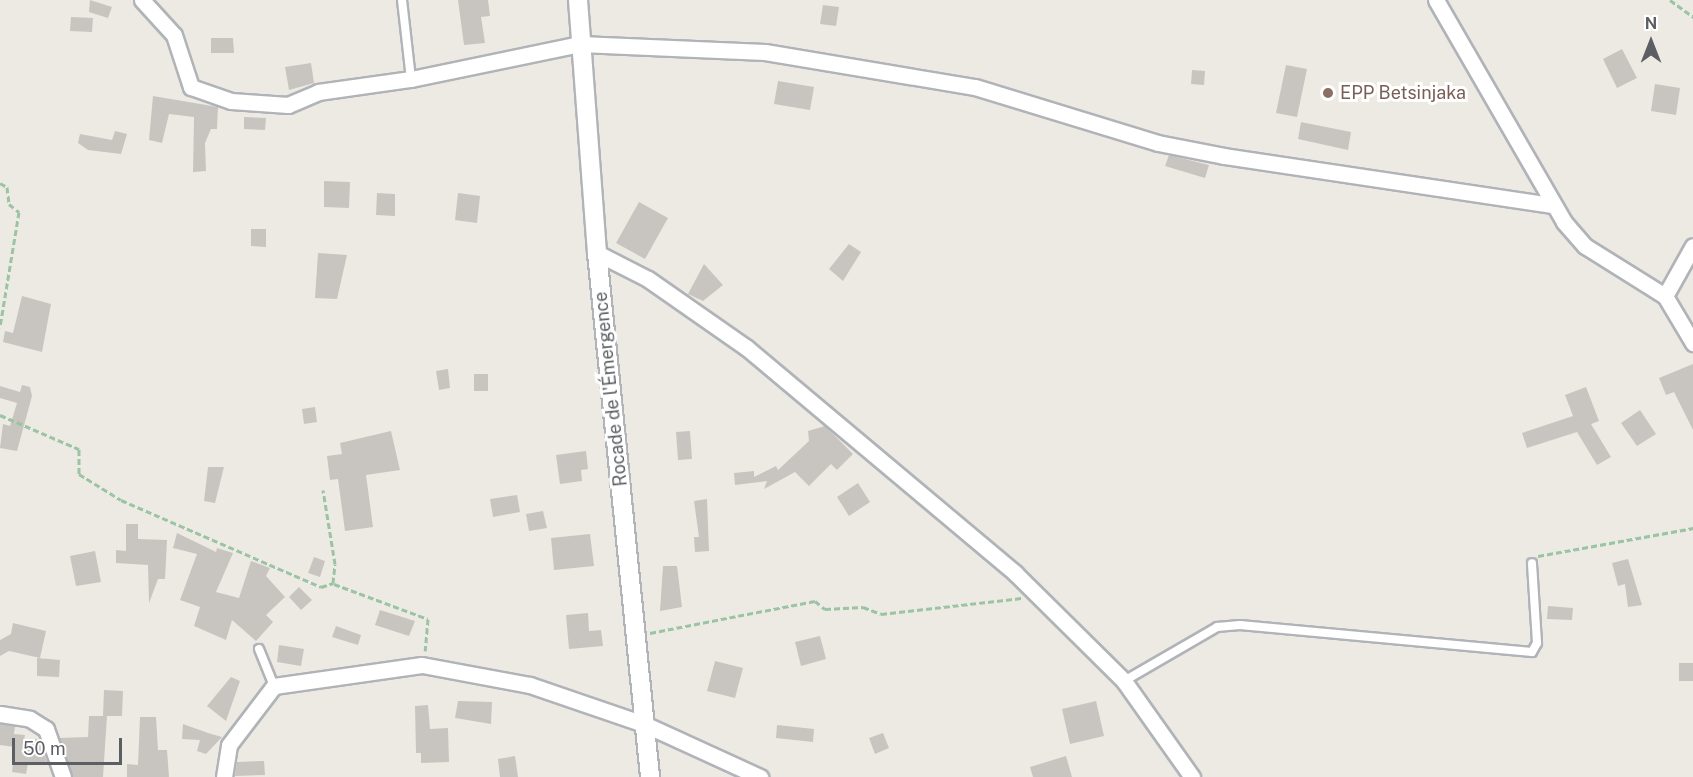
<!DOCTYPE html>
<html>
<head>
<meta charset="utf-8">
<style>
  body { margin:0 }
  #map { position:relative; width:1693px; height:777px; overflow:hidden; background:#edeae3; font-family:"Public Sans",sans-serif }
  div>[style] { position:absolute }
  .building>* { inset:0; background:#c8c5c0 }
  .path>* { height:3px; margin-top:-1.5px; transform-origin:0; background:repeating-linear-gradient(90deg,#9ac4a3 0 6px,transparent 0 9px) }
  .roads { filter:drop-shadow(2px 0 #b0b4b8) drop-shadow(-2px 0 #b0b4b8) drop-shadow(0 2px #b0b4b8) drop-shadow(0 -2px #b0b4b8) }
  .service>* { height:8px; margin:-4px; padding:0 4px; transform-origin:4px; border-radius:4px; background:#fff }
  .minor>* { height:15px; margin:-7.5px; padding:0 7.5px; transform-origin:7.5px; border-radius:7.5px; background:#fff }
  .tertiary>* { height:18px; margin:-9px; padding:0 9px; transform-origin:9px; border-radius:9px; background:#fff }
  .dots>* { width:16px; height:16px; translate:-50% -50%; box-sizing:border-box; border:3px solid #fff; border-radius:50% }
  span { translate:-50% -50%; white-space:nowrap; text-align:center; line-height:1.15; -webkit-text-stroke:6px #fff; paint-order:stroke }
  .education-label { font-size:18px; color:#785e54 }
  .left { translate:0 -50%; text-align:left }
  .street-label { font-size:18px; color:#5b5f63 }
  .north { position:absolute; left:1621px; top:12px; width:60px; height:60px; -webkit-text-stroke:4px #fff; paint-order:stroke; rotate:0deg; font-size:16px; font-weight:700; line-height:24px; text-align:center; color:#5b5f63 }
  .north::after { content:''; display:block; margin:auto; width:21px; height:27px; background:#5b5f63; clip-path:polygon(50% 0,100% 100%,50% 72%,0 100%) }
  .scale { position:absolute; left:12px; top:738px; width:110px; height:27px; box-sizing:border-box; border:3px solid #5b5f63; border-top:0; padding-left:8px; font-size:18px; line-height:21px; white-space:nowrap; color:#5b5f63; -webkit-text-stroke:4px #fff; paint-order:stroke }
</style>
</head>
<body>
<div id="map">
  <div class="building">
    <div style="clip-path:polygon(90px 0,112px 7px,108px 18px,89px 12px)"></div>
    <div style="clip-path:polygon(458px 0,488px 0,490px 16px,481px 17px,485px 43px,464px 45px)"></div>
    <div style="clip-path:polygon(823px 5px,839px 7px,836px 26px,820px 24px)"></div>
    <div style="clip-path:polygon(71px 17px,93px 18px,92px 32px,70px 31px)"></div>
    <div style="clip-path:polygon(211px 38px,233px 38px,234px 53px,211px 53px)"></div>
    <div style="clip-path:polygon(1622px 49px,1637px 78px,1617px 88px,1603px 59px)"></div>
    <div style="clip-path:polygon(311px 63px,314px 83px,289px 90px,285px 67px)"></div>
    <div style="clip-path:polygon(1286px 65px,1307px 69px,1297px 117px,1276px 113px)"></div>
    <div style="clip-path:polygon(1192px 70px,1205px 71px,1204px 85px,1191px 84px)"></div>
    <div style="clip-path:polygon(778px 81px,814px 87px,810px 110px,774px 104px)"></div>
    <div style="clip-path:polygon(1655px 84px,1680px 88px,1676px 115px,1651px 111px)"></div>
    <div style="clip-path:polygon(153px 96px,218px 107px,217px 129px,211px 129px,205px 143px,206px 171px,193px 172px,194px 117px,169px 114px,162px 143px,149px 140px)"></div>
    <div style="clip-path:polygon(244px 117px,266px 118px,265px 130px,244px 129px)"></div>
    <div style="clip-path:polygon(1301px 122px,1351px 132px,1348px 150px,1298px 139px)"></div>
    <div style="clip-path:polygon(115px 131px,127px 134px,121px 154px,88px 150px,78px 143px,80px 134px,112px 140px)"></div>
    <div style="clip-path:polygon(1169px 155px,1209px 165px,1205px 178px,1165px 166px)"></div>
    <div style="clip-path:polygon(324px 181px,350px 182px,349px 208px,324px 207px)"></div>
    <div style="clip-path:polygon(377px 193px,395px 194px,395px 216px,376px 215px)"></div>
    <div style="clip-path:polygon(458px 193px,480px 196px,477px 223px,455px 220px)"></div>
    <div style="clip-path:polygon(639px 202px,668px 218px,645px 259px,616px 243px)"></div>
    <div style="clip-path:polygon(251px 229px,266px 229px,266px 247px,251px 246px)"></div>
    <div style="clip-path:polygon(849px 244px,861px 252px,843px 281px,829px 269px)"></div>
    <div style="clip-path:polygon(318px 253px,347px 255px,337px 299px,315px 298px)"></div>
    <div style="clip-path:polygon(704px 264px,723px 285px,703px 301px,688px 294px)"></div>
    <div style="clip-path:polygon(22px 296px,51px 304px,42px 352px,3px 342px,5px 331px,13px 333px)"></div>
    <div style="clip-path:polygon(1693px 364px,1693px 430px,1674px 392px,1666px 395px,1659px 378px)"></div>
    <div style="clip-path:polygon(448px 369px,450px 388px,439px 390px,436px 371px)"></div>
    <div style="clip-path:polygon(474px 374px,488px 374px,488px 391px,474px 391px)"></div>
    <div style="clip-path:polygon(22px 385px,30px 387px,32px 396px,17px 451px,0 448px,3px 424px,10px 426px,17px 403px,0 398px,0 386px,20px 392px)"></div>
    <div style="clip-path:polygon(1586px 387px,1599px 421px,1591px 424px,1611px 457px,1597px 465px,1577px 432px,1527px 448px,1522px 433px,1573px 416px,1565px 395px)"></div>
    <div style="clip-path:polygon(315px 407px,317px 422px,304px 424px,302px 409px)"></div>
    <div style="clip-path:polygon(1640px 410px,1656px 434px,1637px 446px,1621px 423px)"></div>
    <div style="clip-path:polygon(825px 426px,853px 454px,837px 470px,831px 464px,809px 486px,795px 472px,764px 489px,767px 481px,735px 485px,734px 473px,754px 471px,754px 477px,776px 466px,778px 470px,809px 441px,808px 431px)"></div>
    <div style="clip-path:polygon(391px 431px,400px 470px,366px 475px,373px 527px,345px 531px,338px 479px,330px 480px,327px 456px,342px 454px,340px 443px)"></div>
    <div style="clip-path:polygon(690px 431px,692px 459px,678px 460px,676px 432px)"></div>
    <div style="clip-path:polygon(586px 451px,588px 469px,581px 470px,582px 481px,560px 484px,556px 455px)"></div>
    <div style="clip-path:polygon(208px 467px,224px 467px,215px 503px,204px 501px)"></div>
    <div style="clip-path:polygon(858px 483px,870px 502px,849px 516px,837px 497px)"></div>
    <div style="clip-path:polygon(517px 495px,520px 512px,493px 517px,490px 499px)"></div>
    <div style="clip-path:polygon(707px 499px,709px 551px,695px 552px,694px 537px,699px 537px,694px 501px)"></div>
    <div style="clip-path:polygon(543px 511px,547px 528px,529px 531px,526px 514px)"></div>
    <div style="clip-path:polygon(126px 524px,138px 524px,138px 539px,167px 540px,165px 579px,158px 579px,149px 603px,148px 565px,116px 563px,116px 550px,126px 551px)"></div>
    <div style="clip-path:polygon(177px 533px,216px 552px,217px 548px,233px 553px,216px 592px,239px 598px,251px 561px,270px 568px,266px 576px,285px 597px,266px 615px,273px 622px,256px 641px,232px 620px,226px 640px,194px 626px,200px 607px,180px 600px,197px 554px,173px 548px)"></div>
    <div style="clip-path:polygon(590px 534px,594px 566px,554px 570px,551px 538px)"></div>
    <div style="clip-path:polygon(95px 551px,101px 582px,76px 586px,70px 556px)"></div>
    <div style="clip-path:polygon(314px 557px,325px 561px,320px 577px,308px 573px)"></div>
    <div style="clip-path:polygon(1628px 559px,1642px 605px,1628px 607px,1625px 584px,1618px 586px,1612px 563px)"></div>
    <div style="clip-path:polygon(663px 566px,677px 566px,682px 607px,660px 611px)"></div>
    <div style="clip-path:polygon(299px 587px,312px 600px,301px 610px,289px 597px)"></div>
    <div style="clip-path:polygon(1548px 606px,1573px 608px,1572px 620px,1547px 619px)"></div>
    <div style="clip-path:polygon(380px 610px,415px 621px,409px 636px,375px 625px)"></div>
    <div style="clip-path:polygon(588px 613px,589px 631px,601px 630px,603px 646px,569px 649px,566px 615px)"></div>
    <div style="clip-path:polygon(13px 623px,46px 631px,40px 658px,9px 651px,0 656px,0 640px,11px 634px)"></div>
    <div style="clip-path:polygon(336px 626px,361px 635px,358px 645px,332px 637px)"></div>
    <div style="clip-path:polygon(820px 636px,826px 659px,801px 666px,795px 642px)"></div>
    <div style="clip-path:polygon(279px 645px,304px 649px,301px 666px,277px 662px)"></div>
    <div style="clip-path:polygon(37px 658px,60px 660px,59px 677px,37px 676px)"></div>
    <div style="clip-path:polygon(715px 661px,743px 668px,735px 698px,707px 691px)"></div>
    <div style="clip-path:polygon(1679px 663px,1693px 663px,1693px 681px,1679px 681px)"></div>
    <div style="clip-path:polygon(231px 677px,240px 681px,226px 721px,207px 706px)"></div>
    <div style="clip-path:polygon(104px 690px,123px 691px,122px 716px,103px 716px)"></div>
    <div style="clip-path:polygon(458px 701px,492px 702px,491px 724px,455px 718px)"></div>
    <div style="clip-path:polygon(1096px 701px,1104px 736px,1070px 744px,1062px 709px)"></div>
    <div style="clip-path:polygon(428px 705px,430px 729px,448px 728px,449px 762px,421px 763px,421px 753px,416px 753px,415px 706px)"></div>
    <div style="clip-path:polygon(89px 716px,107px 716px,103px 777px,73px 777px,59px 738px,88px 737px)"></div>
    <div style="clip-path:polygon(140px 717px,156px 717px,158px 750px,167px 750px,169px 777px,127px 777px,127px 764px,138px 765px)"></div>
    <div style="clip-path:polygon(0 724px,15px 726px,14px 734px,25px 735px,24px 740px,39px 739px,47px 762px,28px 763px,26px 774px,12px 772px,15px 747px,0 745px)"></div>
    <div style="clip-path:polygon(183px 724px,208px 733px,222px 737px,206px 754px,197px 751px,200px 740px,182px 739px)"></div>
    <div style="clip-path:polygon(777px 725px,814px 729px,813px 742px,776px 738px)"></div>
    <div style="clip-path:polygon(883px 733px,889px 748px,875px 754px,869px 738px)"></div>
    <div style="clip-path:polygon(515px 756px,518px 777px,500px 777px,498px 759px)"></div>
    <div style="clip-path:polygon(1066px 756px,1072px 777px,1033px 777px,1030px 767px)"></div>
    <div style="clip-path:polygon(264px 761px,265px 775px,235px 776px,237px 762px)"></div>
  </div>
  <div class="path">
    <div style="left:1670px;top:0;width:29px;rotate:36deg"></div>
    <div style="left:0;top:183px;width:8px;rotate:30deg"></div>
    <div style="left:7px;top:187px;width:17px;rotate:83deg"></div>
    <div style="left:9px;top:204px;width:13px;rotate:39deg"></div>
    <div style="left:19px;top:212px;width:117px;rotate:99.4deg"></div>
    <div style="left:0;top:415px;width:86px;rotate:23.3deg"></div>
    <div style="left:79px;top:449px;width:25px;rotate:90deg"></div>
    <div style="left:79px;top:474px;width:49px;rotate:31.8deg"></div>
    <div style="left:121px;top:500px;width:218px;rotate:23.5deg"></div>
    <div style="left:321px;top:587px;width:13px;rotate:-18deg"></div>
    <div style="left:333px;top:583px;width:19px;rotate:-84deg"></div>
    <div style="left:335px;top:564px;width:75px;rotate:-99.2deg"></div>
    <div style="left:1538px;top:556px;width:158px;rotate:-10.2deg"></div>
    <div style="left:334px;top:584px;width:100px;rotate:20.4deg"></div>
    <div style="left:428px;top:619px;width:32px;rotate:95deg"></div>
    <div style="left:650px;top:633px;width:168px;rotate:-11deg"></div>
    <div style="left:815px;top:601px;width:13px;rotate:39deg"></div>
    <div style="left:825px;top:609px;width:38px;rotate:-3deg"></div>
    <div style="left:863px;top:607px;width:19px;rotate:21deg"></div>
    <div style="left:881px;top:614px;width:141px;rotate:-6.5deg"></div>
  </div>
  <div class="roads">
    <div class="service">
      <div style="left:402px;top:0;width:80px;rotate:83.5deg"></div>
      <div style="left:259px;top:649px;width:40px;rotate:68deg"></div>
      <div style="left:1124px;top:681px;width:108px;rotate:-30.1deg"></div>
      <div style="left:1217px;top:627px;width:23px;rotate:-5deg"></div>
      <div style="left:1240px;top:625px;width:293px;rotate:5.3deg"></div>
      <div style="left:1532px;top:652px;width:10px;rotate:-61deg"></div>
      <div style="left:1537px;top:643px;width:80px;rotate:-93.6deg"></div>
    </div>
    <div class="minor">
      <div style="left:142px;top:0;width:47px;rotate:47.6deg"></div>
      <div style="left:174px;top:35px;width:55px;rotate:71.9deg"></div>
      <div style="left:191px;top:87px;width:42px;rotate:19.3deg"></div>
      <div style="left:231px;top:101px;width:57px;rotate:4deg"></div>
      <div style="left:288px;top:105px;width:33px;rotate:-23deg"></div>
      <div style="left:318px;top:92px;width:94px;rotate:-8deg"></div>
      <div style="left:411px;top:79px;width:173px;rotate:-11.7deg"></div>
      <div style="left:580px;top:44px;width:185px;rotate:2.5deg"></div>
      <div style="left:765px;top:52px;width:213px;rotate:9.5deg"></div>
      <div style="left:975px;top:87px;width:191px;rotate:17deg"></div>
      <div style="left:1158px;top:143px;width:67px;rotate:11.1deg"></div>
      <div style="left:1224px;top:156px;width:333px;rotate:8.5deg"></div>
      <div style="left:1436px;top:0;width:256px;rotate:60deg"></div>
      <div style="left:1564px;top:222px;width:32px;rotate:49deg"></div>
      <div style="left:1585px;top:246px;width:94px;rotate:32deg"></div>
      <div style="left:1665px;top:296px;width:55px;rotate:59.2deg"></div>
      <div style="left:597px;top:253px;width:57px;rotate:27deg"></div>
      <div style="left:648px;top:279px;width:121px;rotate:34.9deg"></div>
      <div style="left:747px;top:348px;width:350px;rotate:40deg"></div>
      <div style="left:1015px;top:573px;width:153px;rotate:44.7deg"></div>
      <div style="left:1124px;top:681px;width:118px;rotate:54.7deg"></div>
      <div style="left:1665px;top:296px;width:57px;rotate:-60.8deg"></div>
      <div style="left:0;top:714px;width:30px;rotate:9deg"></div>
      <div style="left:30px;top:719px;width:19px;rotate:32deg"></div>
      <div style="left:46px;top:729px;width:51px;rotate:70.5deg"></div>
      <div style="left:224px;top:777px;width:32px;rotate:-81deg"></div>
      <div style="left:229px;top:745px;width:74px;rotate:-52.7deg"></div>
      <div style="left:274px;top:686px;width:149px;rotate:-8.1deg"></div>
      <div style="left:422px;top:665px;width:110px;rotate:10.5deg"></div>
      <div style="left:530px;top:685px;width:120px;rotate:18.9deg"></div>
      <div style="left:644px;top:724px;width:128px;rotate:24.6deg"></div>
    </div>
    <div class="tertiary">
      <div style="left:578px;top:0;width:254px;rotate:85.7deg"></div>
      <div style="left:597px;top:253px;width:527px;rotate:84.22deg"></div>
    </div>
  </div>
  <div class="dots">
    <div style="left:1328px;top:93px;background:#8d6e63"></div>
  </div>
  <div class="education-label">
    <span class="left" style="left:1340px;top:93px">EPP Betsinjaka</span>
  </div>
  <div class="street-label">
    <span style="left:611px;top:389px;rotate:-96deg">Rocade de l'Émergence</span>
  </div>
  <div class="north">N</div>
  <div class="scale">50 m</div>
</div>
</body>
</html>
